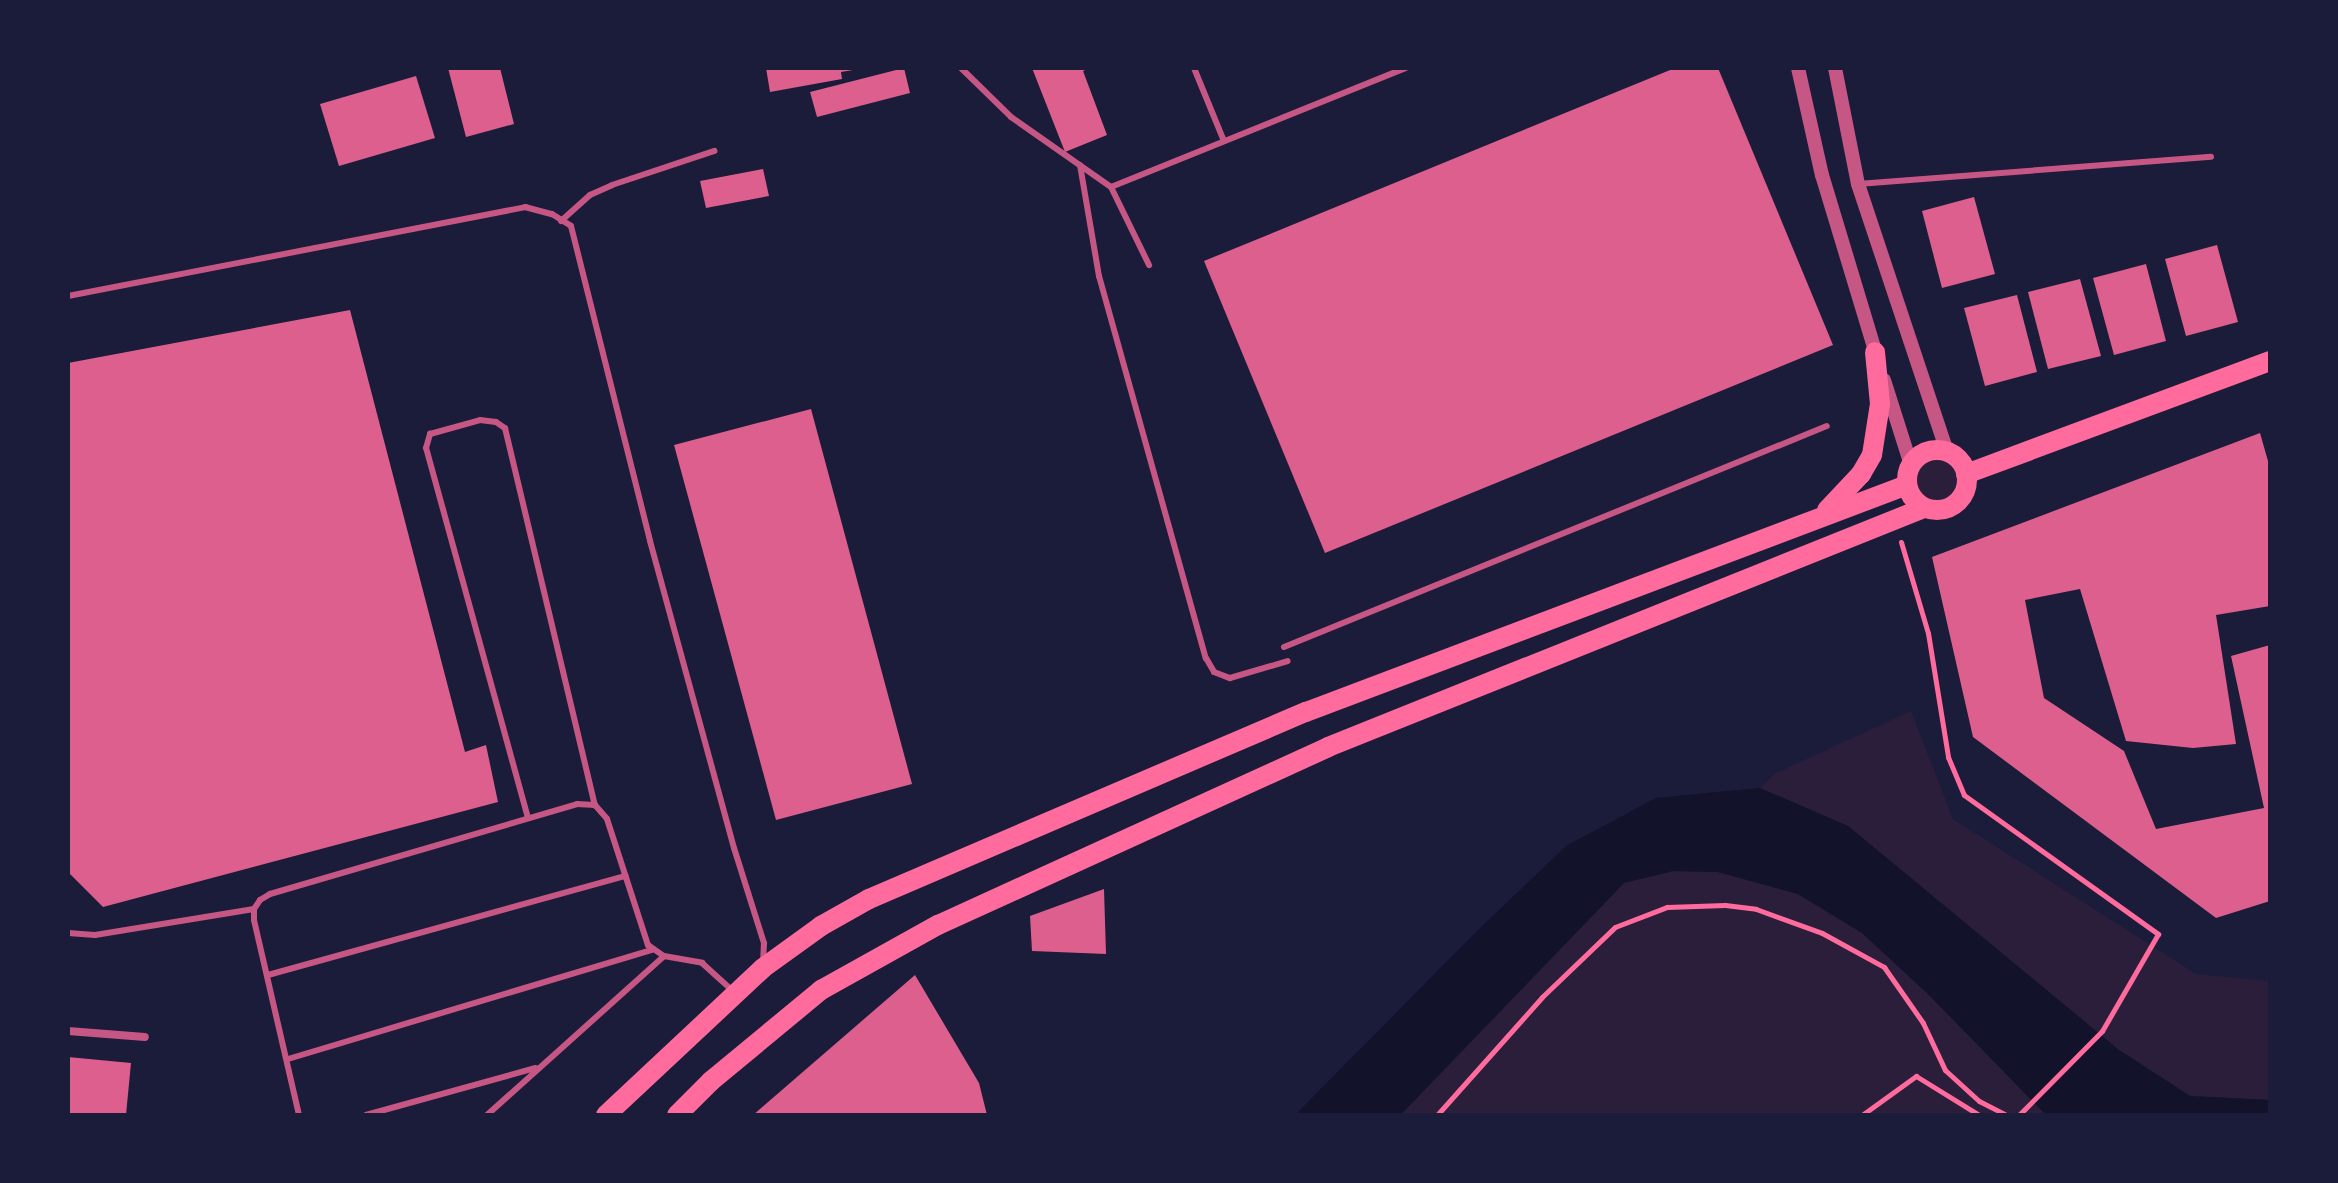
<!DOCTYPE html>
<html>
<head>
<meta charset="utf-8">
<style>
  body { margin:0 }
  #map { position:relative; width:2338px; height:1183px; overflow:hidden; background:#1b1b3a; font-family:"Alegreya Sans",sans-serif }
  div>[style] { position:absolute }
  .green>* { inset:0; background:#2a1e3b }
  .round { border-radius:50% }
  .water>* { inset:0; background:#12122b }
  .building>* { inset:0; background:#dd5f8e }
  .path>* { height:5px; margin:-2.5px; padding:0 2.5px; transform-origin:2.5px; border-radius:2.5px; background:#ff6b9d }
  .service>* { height:6px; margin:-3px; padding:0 3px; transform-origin:3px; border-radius:3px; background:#c65784 }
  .minor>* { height:8px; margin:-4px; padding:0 4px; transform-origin:4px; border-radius:4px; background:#c65784 }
  .tertiary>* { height:14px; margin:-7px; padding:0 7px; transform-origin:7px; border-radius:7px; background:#c65784 }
  .primary>* { height:20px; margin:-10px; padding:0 10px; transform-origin:10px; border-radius:10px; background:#ff6b9d }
  .primary>.ring { margin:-10px; padding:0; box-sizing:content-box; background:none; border:20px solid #ff6b9d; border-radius:50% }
  span { translate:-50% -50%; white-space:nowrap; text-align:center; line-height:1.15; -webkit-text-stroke:7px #1b1b3a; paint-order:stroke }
  .frame { position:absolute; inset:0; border:70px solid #1b1b3a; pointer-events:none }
</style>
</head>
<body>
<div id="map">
  <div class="green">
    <div class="round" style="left:1911px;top:456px;width:50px;height:50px"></div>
    <div style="clip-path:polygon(1911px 711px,1953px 819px,2196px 974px,2270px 981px,2270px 1100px,2190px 1096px,2119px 1050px,1848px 826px,1760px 788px,1774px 774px)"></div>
    <div style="clip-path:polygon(1672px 871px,1718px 872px,1798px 894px,1862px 933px,1974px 1037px,2046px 1115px,1401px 1115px,1624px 883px)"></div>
  </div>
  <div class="water">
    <div style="clip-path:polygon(1760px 788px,1848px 826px,2119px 1050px,2190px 1096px,2270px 1100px,2270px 1115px,2046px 1115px,1927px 993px,1862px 933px,1798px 894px,1718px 872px,1673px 871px,1624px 883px,1400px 1115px,1295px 1115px,1476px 932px,1566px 846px,1656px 798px)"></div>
  </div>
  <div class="building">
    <div style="clip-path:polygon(448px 68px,500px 68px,514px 124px,466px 137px)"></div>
    <div style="clip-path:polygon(766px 68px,853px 68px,853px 70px,841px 72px,842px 79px,770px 92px)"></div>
    <div style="clip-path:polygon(904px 68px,910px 93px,817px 117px,810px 92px)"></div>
    <div style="clip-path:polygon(1032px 68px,1090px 68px,1083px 71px,1107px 135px,1065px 152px)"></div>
    <div style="clip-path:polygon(1675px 68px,1718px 68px,1833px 345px,1325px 553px,1204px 261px)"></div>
    <div style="clip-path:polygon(416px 76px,435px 138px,339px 166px,320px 104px)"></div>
    <div style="clip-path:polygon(763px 169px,769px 196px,706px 208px,700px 181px)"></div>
    <div style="clip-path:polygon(1974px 197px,1995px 274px,1942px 288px,1922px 211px)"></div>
    <div style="clip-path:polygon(2217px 245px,2238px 322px,2186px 336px,2165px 259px)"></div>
    <div style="clip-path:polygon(2146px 264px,2166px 341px,2114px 355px,2093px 278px)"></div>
    <div style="clip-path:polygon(2080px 279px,2101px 356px,2048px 369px,2028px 292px)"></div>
    <div style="clip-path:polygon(2017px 295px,2037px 372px,1985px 386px,1964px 308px)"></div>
    <div style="clip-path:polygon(350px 310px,465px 752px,486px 745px,498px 802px,103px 907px,68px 872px,68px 363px)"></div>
    <div style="clip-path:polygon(811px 409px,912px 784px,776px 820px,674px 445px)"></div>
    <div style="clip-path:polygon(2260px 433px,2270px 468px,2270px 606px,2216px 615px,2236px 744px,2193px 748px,2126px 741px,2080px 589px,2025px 600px,2044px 698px,2124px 751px,2156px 829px,2264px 808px,2231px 656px,2270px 645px,2270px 901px,2216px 918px,1973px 737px,1932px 557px)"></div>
    <div style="clip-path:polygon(1104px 889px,1106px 954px,1032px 951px,1030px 916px)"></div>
    <div style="clip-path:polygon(915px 975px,979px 1083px,987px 1115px,753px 1115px)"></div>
    <div style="clip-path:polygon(68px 1057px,131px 1063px,126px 1115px,68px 1113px)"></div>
  </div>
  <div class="path">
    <div style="left:1901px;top:542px;width:95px;rotate:73.5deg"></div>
    <div style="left:1928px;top:633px;width:126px;rotate:80.8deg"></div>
    <div style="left:1948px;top:757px;width:41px;rotate:67.2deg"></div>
    <div style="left:1964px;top:795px;width:239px;rotate:35.6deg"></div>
    <div style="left:2158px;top:934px;width:112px;rotate:120deg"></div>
    <div style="left:2102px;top:1031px;width:118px;rotate:134.7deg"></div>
    <div style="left:1437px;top:1115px;width:158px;rotate:-48.3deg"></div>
    <div style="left:1542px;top:997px;width:101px;rotate:-43.8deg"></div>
    <div style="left:1615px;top:927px;width:56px;rotate:-21deg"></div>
    <div style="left:1667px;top:907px;width:58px;rotate:-2deg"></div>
    <div style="left:1725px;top:905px;width:31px;rotate:7deg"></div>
    <div style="left:1756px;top:909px;width:70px;rotate:20deg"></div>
    <div style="left:1822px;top:933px;width:71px;rotate:28.7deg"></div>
    <div style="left:1884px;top:967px;width:68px;rotate:55.1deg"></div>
    <div style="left:1923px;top:1023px;width:52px;rotate:64.9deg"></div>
    <div style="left:1945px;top:1070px;width:46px;rotate:42.4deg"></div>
    <div style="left:1979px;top:1101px;width:30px;rotate:27deg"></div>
    <div style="left:1862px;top:1115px;width:67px;rotate:-35.8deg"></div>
    <div style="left:1916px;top:1076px;width:74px;rotate:31.8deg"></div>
  </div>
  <div class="service">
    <div style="left:961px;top:68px;width:70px;rotate:44.4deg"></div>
    <div style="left:1011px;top:117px;width:122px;rotate:35deg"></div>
    <div style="left:1111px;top:187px;width:87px;rotate:64deg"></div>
    <div style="left:1194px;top:68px;width:79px;rotate:67.7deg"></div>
    <div style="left:1080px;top:165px;width:113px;rotate:80.3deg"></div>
    <div style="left:1099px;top:276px;width:397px;rotate:74.4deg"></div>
    <div style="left:1206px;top:658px;width:16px;rotate:60deg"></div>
    <div style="left:1214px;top:672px;width:17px;rotate:21deg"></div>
    <div style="left:1230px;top:678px;width:60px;rotate:-16.3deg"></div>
    <div style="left:1858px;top:184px;width:354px;rotate:-4.4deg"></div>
    <div style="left:1111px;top:187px;width:318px;rotate:-22deg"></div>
    <div style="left:561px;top:221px;width:39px;rotate:-42deg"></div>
    <div style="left:590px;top:195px;width:24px;rotate:-24deg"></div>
    <div style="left:612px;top:185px;width:108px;rotate:-18.4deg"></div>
    <div style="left:68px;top:296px;width:466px;rotate:-11deg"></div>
    <div style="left:525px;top:207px;width:28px;rotate:15deg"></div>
    <div style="left:552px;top:214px;width:22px;rotate:32deg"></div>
    <div style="left:571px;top:226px;width:325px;rotate:75.9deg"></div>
    <div style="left:650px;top:541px;width:318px;rotate:74.7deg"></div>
    <div style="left:734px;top:848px;width:100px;rotate:72.5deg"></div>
    <div style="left:764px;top:943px;width:18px;rotate:93deg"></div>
    <div style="left:1284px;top:647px;width:586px;rotate:-22.15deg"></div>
    <div style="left:528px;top:818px;width:384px;rotate:-105.4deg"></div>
    <div style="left:426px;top:448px;width:15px;rotate:-74deg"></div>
    <div style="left:430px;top:434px;width:52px;rotate:-15.6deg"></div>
    <div style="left:480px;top:420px;width:16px;rotate:7deg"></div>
    <div style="left:496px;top:422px;width:11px;rotate:34deg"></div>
    <div style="left:505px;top:428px;width:388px;rotate:76.6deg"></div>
    <div style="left:68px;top:933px;width:27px;rotate:4deg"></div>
    <div style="left:95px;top:935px;width:161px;rotate:-9.3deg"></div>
    <div style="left:268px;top:975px;width:371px;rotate:-15.5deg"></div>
    <div style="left:288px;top:1059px;width:380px;rotate:-16.7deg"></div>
    <div style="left:299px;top:1115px;width:200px;rotate:-103deg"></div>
    <div style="left:254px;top:920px;width:11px;rotate:-90deg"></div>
    <div style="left:254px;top:909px;width:11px;rotate:-56deg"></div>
    <div style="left:260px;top:900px;width:12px;rotate:-31deg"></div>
    <div style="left:270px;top:894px;width:320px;rotate:-16.3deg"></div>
    <div style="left:577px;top:804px;width:18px;rotate:3deg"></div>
    <div style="left:595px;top:805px;width:18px;rotate:49deg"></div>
    <div style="left:607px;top:819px;width:133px;rotate:72deg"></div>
    <div style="left:648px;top:945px;width:19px;rotate:35deg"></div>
    <div style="left:664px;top:956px;width:39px;rotate:10deg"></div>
    <div style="left:702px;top:963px;width:43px;rotate:42.2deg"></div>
    <div style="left:366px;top:1115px;width:176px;rotate:-15.5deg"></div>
    <div style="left:487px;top:1115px;width:238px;rotate:-41.9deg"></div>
  </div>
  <div class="minor">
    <div style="left:68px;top:1031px;width:77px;rotate:4.5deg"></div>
  </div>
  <div class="tertiary">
    <div style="left:1798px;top:68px;width:110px;rotate:77.4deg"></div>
    <div style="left:1822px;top:175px;width:194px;rotate:73.2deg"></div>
    <div style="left:1835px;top:68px;width:118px;rotate:78.8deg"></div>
    <div style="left:1858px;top:184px;width:281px;rotate:71.6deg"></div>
    <div style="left:1884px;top:380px;width:89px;rotate:72.4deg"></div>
  </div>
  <div class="primary">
    <div class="ring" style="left:1907px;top:450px;width:40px;height:40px"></div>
    <div style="left:1966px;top:474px;width:324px;rotate:-20.4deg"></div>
    <div style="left:1827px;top:510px;width:50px;rotate:-46.6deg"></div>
    <div style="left:1861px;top:474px;width:22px;rotate:-60deg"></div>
    <div style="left:1872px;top:455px;width:52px;rotate:-81.1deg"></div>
    <div style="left:1880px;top:404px;width:52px;rotate:-95.5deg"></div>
    <div style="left:606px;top:1115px;width:215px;rotate:-43.1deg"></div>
    <div style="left:763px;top:968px;width:72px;rotate:-35.9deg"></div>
    <div style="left:821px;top:926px;width:55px;rotate:-29.4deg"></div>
    <div style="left:869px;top:899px;width:475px;rotate:-23.2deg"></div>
    <div style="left:1306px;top:712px;width:642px;rotate:-20.69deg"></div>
    <div style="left:677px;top:1115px;width:48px;rotate:-45deg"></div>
    <div style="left:711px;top:1081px;width:143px;rotate:-39.6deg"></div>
    <div style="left:821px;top:990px;width:134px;rotate:-29.1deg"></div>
    <div style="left:938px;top:925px;width:429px;rotate:-24.5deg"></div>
    <div style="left:1328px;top:747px;width:642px;rotate:-21.85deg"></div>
  </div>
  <div class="frame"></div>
</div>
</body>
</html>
